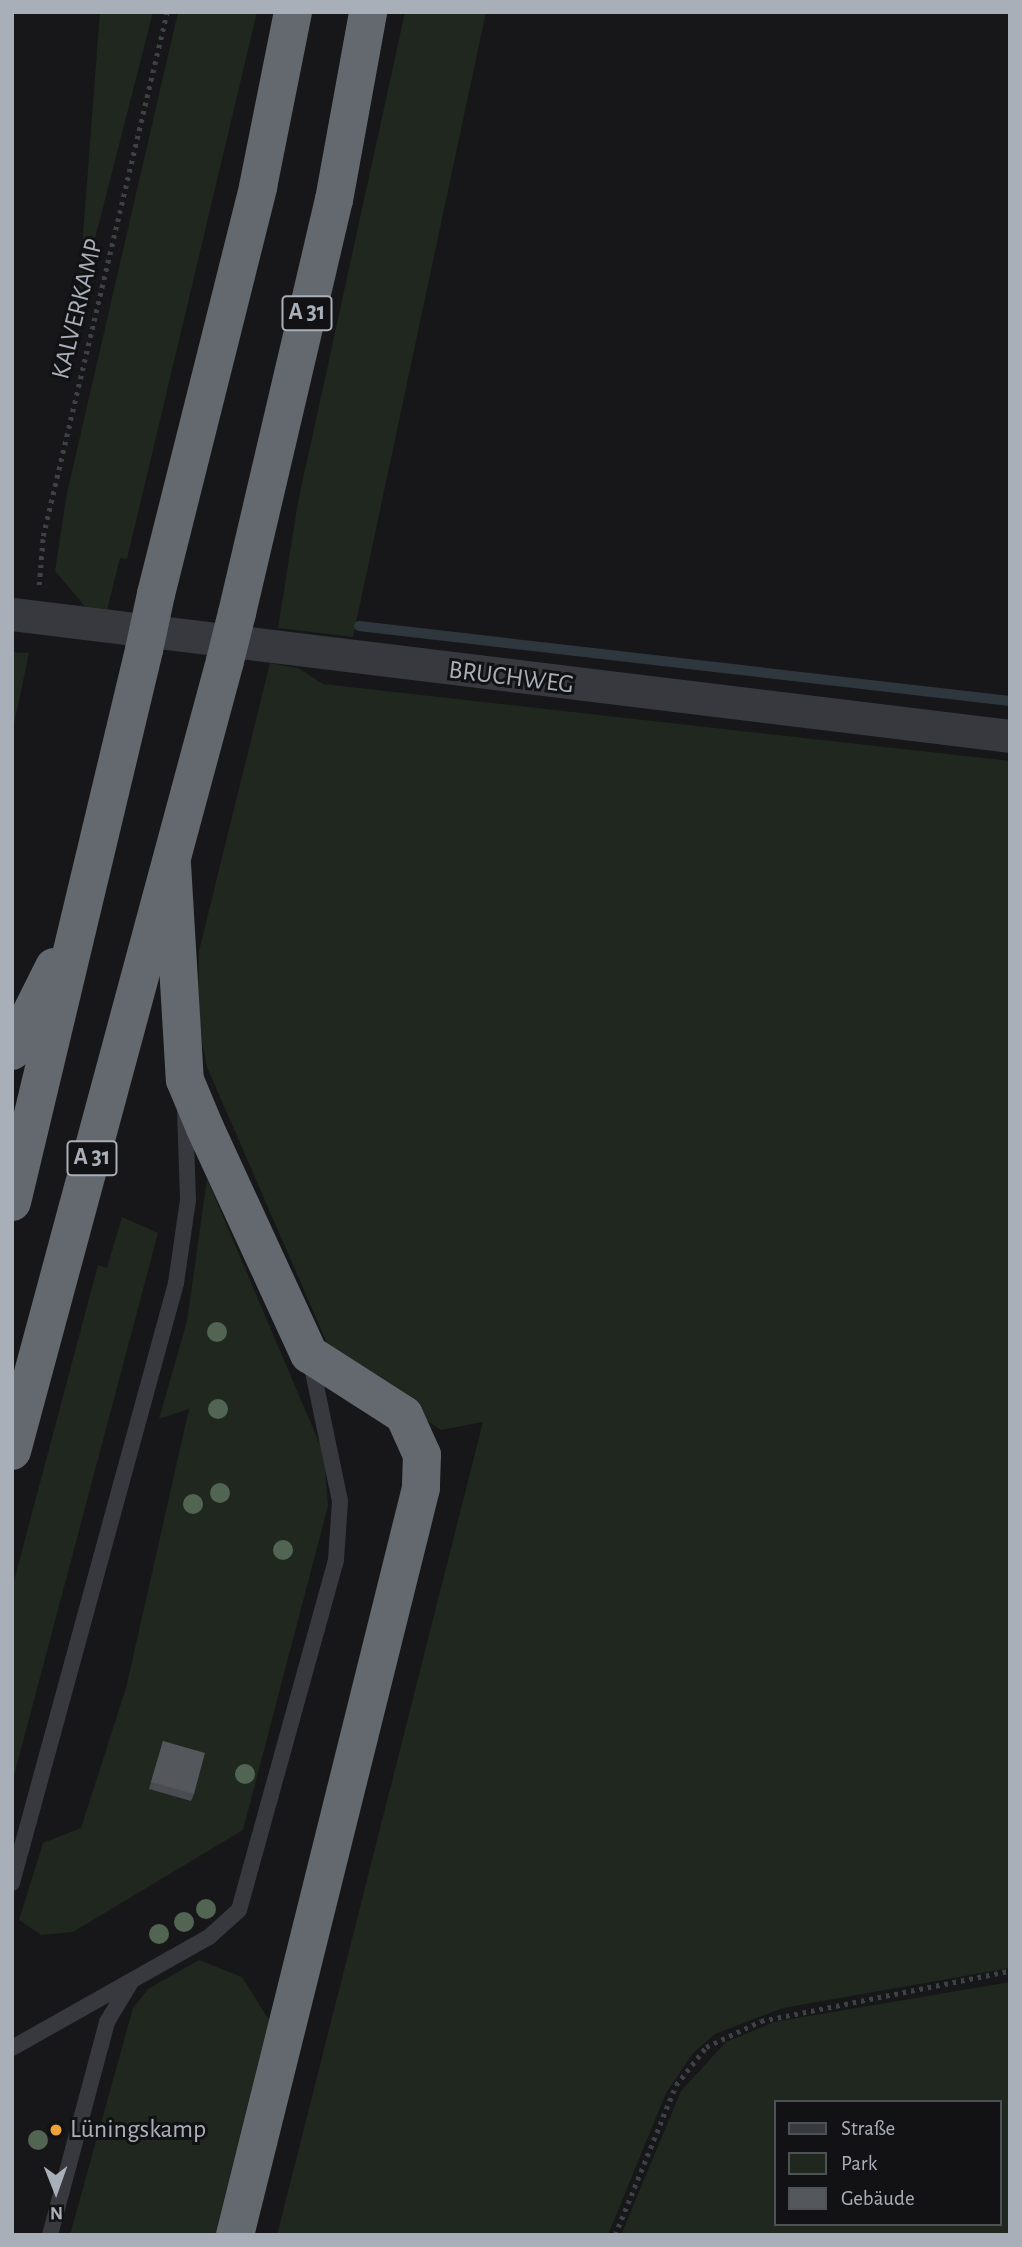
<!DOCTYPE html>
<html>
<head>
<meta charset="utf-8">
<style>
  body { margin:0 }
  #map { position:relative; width:1022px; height:2247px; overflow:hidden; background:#171719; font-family:"Alegreya Sans",sans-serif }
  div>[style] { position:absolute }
  .green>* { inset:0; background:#1f271f }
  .stream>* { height:10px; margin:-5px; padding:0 5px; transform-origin:5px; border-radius:5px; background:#2d373d }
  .path>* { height:4.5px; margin-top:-2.25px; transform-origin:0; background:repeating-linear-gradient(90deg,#3e4145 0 3.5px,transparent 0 8.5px) }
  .service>* { height:16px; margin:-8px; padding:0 8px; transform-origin:8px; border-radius:8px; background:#38393e }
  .minor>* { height:33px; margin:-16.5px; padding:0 16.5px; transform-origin:16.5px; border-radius:16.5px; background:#38393e }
  .motorway>* { height:38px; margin:-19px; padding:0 19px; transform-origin:19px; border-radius:19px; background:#64686f }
  .motorway-bridge>* { height:38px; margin:-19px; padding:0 19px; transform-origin:19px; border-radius:19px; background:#64686f }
  .trees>* { width:20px; height:20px; margin:-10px; border-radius:50%; background:#526452 }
  .wall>* { inset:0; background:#4a4c51 }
  .building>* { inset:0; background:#54575c }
  .dots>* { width:19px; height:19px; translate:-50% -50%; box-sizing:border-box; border:4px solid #121214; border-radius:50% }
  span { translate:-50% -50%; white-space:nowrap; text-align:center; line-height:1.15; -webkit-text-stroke:6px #121214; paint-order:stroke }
  .shield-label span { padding:2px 5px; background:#121214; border:2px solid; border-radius:5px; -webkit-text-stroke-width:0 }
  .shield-label { font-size:24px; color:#a9afb9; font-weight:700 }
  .street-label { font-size:26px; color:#a9afb9 }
  .poi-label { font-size:26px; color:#a9afb9 }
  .left { translate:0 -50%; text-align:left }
  .frame { position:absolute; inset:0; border:14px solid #a9afb9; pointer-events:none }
  .legend { position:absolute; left:774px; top:2100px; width:228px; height:126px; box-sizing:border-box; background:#121214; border:2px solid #4e5156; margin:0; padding:9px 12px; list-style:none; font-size:21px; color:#a9afb9 }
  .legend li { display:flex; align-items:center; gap:14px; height:35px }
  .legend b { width:35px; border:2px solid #4e5156 }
  .north { position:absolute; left:21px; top:2156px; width:70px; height:70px; -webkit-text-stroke:5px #121214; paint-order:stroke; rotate:179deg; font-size:19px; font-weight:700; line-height:28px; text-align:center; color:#a9afb9 }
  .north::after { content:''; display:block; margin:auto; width:24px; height:32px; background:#a9afb9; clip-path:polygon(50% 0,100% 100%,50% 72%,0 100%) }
</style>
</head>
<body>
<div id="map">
  <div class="green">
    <div style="clip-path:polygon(100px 12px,153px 12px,77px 309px,80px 274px)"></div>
    <div style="clip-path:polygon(178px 12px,257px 12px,127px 559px,120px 558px,107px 610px,94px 617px,55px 571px,67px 493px)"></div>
    <div style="clip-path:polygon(405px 12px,486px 12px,353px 637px,278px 628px,298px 502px)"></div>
    <div style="clip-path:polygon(12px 652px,29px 653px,12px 734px)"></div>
    <div style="clip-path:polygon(270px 663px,298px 668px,323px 684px,1010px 761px,1010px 1968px,783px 2008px,715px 2034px,693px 2053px,666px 2093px,608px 2235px,277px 2235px,483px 1422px,441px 1430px,333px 1357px,207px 1067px,198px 1024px,199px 951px)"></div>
    <div style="clip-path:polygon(207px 1179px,324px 1454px,328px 1506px,243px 1830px,73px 1932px,41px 1935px,19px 1920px,43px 1843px,81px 1828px,126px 1688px,189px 1409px,159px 1419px,187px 1321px)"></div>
    <div style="clip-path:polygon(122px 1217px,158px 1233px,12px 1783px,12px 1588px,98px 1265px,107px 1268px)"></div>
    <div style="clip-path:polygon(199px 1960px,242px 1977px,269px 2020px,215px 2235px,70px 2235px,133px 2008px,148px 1989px)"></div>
    <div style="clip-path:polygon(evenodd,1010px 1982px,1010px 2235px,621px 2235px,681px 2091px,726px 2042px,774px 2022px,1010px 1982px,775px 2102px,999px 2102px,999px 2224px,775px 2224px,775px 2102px)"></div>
  </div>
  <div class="stream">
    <div style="left:359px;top:626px;width:655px;rotate:6.57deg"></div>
  </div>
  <div class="path">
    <div style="left:39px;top:585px;width:49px;rotate:-85.3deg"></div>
    <div style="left:43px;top:536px;width:538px;rotate:-76.69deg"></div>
    <div style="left:615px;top:2235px;width:162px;rotate:-67.9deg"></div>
    <div style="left:676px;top:2085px;width:48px;rotate:-51.7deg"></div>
    <div style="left:706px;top:2047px;width:61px;rotate:-25.3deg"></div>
    <div style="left:761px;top:2021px;width:254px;rotate:-11.4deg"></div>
  </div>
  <div class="service">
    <div style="left:12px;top:1883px;width:622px;rotate:-74.71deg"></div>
    <div style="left:176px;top:1283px;width:84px;rotate:-81.8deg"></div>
    <div style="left:188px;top:1200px;width:89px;rotate:-91.9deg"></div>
    <div style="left:12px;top:2048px;width:226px;rotate:-29.4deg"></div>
    <div style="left:209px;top:1937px;width:40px;rotate:-42deg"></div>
    <div style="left:239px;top:1910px;width:363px;rotate:-74.5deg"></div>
    <div style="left:336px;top:1560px;width:59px;rotate:-86.1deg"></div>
    <div style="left:340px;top:1501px;width:142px;rotate:-101.8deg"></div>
    <div style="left:50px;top:2235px;width:220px;rotate:-75deg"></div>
    <div style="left:107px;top:2022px;width:47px;rotate:-59deg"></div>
  </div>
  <div class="minor">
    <div style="left:12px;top:614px;width:1005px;rotate:6.97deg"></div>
  </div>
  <div class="motorway">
    <div style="left:156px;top:594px;width:420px;rotate:-75.9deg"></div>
    <div style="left:258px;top:187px;width:178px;rotate:-78.7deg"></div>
    <div style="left:237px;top:613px;width:424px;rotate:-76.8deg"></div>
    <div style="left:334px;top:200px;width:191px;rotate:-79.7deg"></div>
    <div style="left:172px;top:864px;width:216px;rotate:86.6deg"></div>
    <div style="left:185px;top:1080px;width:52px;rotate:67.4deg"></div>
    <div style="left:205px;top:1128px;width:249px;rotate:65.3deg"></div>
    <div style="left:309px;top:1354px;width:113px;rotate:32.7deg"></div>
    <div style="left:404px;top:1415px;width:44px;rotate:65.8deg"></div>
    <div style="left:422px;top:1455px;width:33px;rotate:92deg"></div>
    <div style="left:421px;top:1488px;width:770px;rotate:103.98deg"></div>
    <div style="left:12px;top:1051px;width:94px;rotate:-63.4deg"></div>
    <div style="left:12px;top:1202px;width:568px;rotate:-76.55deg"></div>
    <div style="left:12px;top:1451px;width:818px;rotate:-74.91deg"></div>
  </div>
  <div class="motorway-bridge">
    <div style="left:144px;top:650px;width:57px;rotate:-77.9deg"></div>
    <div style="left:225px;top:661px;width:49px;rotate:-76deg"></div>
  </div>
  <div class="trees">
    <div style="left:217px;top:1332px"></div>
    <div style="left:218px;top:1409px"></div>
    <div style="left:220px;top:1493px"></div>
    <div style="left:193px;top:1504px"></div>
    <div style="left:283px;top:1550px"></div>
    <div style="left:245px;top:1774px"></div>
    <div style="left:206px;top:1909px"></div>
    <div style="left:184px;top:1922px"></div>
    <div style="left:159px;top:1934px"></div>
    <div style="left:38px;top:2140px"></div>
  </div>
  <div class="wall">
    <div style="clip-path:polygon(163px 1741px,194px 1794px,191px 1801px,149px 1789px)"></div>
  </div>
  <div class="building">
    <div style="clip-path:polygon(163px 1741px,205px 1753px,194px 1794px,151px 1782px)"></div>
  </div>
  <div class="dots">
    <div style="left:56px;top:2130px;background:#eea239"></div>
  </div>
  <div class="shield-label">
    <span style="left:307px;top:313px">A 31</span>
    <span style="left:92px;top:1158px">A 31</span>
  </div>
  <div class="street-label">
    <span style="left:78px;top:309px;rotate:-76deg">KALVERKAMP</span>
    <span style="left:511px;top:678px;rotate:7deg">BRUCHWEG</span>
  </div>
  <div class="poi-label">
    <span class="left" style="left:70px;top:2130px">Lüningskamp</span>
  </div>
  <div class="frame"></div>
  <ul class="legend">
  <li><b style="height:9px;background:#38393e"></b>Straße</li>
  <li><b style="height:19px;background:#1f271f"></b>Park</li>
  <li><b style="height:19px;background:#54575c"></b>Gebäude</li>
  </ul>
  <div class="north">N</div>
</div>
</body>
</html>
